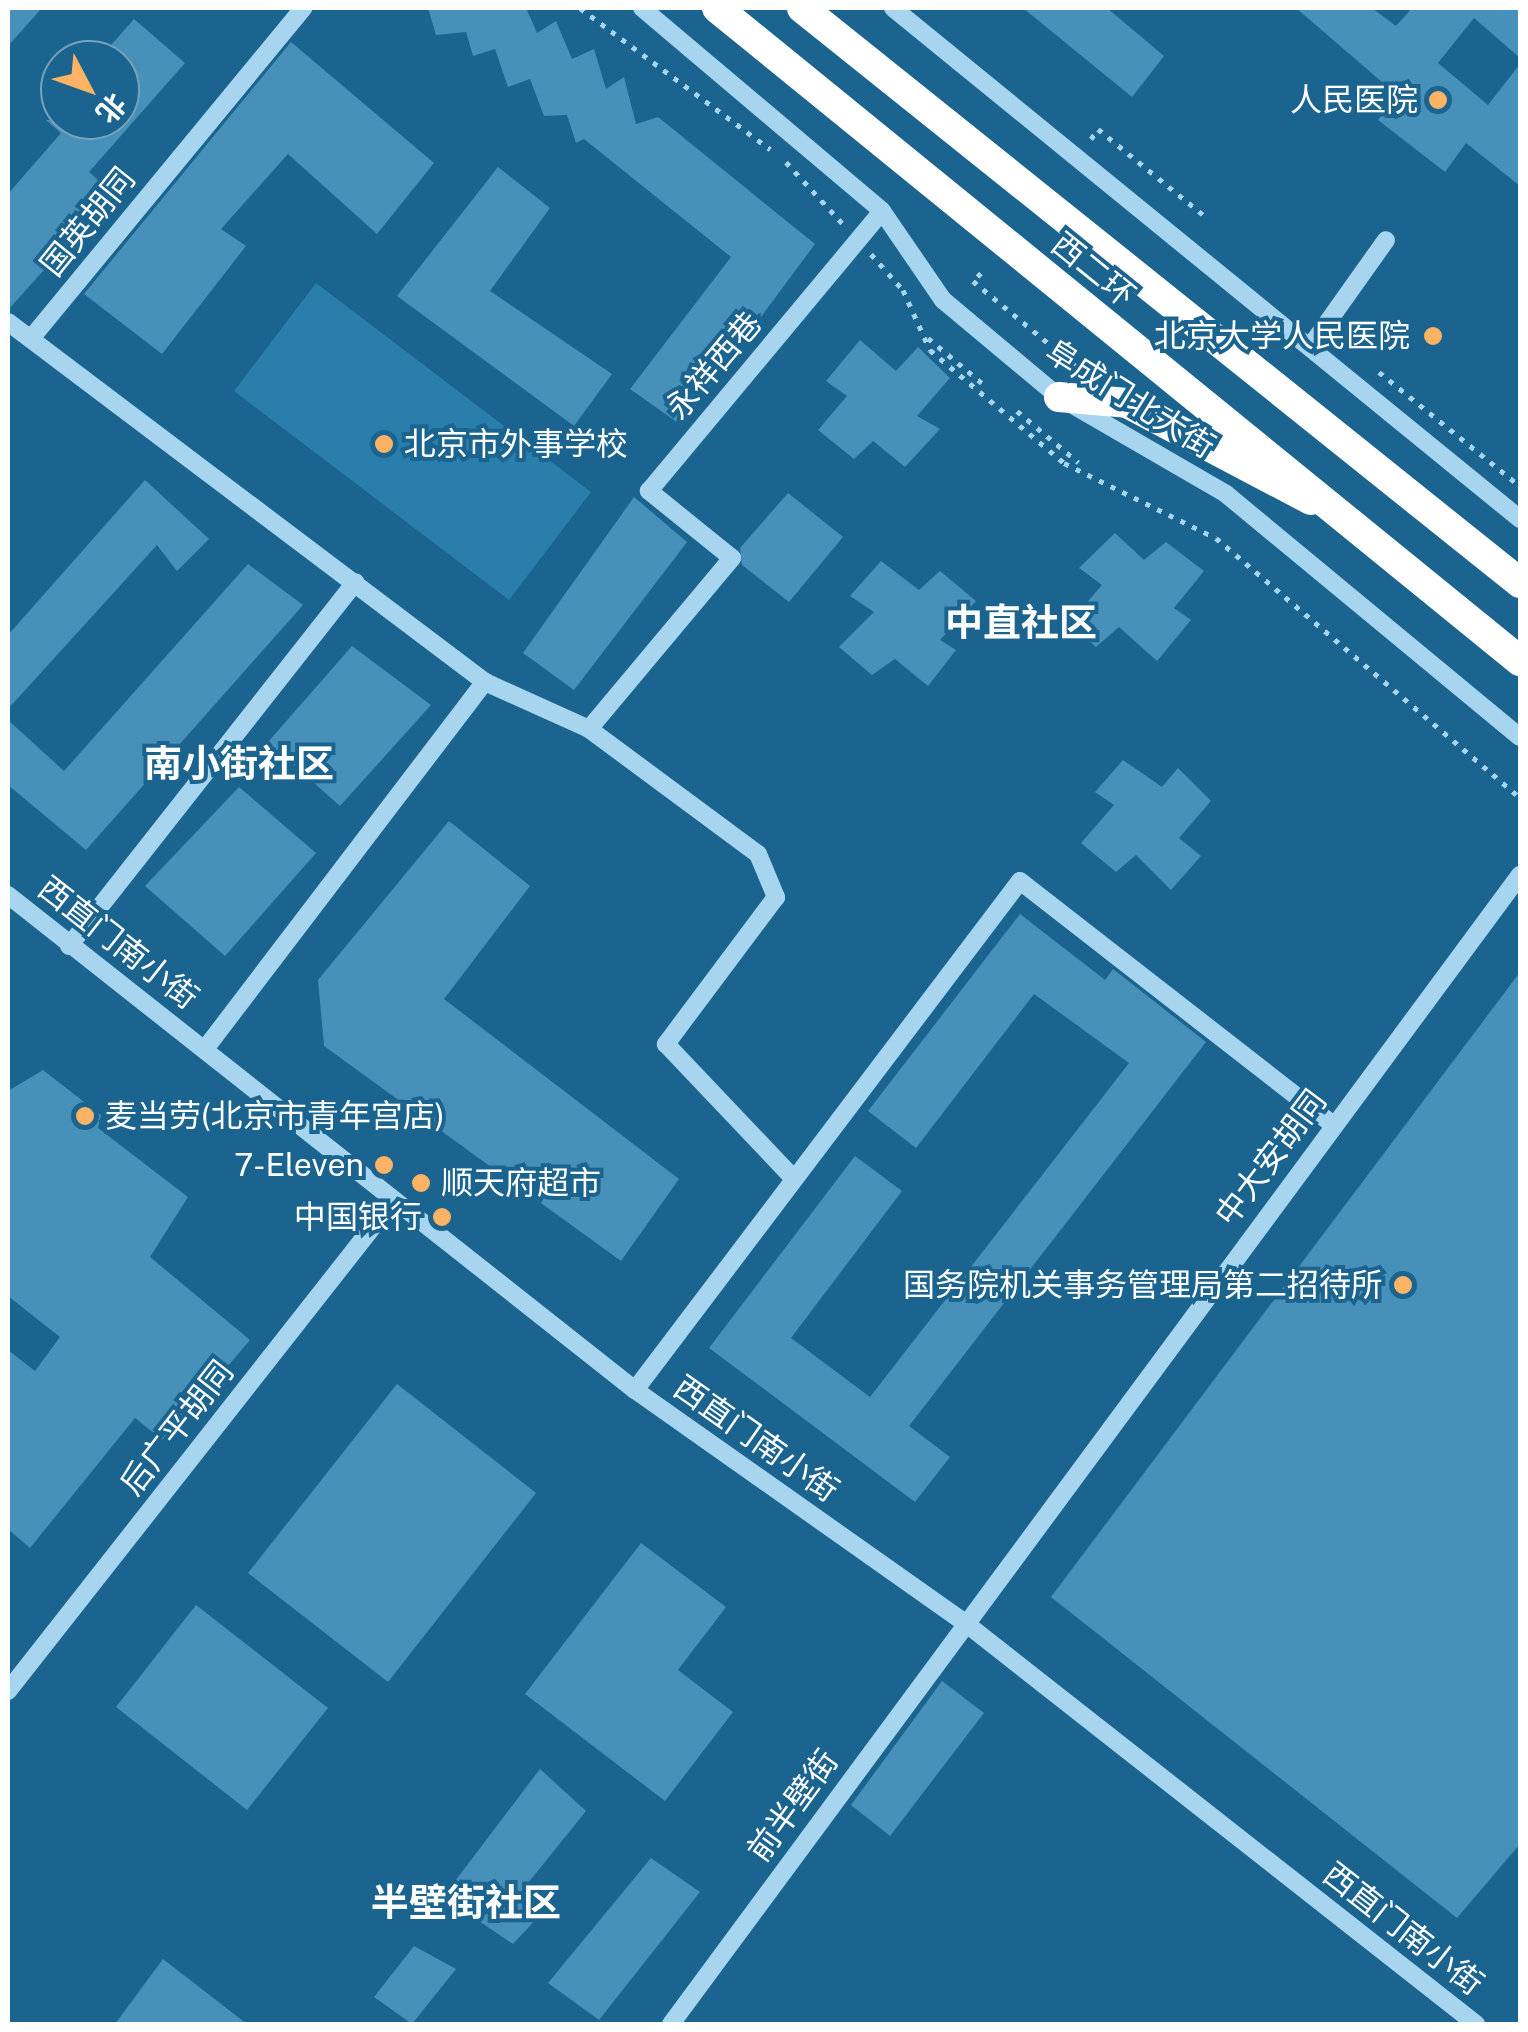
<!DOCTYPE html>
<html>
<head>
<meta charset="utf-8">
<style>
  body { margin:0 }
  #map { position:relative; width:1528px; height:2032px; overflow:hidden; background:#1a648f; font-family:"Public Sans","Noto Sans SC",sans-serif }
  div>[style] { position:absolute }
  .green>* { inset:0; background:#297eac }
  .building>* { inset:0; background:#4690b9 }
  .path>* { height:5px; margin-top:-2.5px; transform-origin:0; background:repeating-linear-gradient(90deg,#a7d5ef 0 5px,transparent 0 13px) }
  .minor>* { height:18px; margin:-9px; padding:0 9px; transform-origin:9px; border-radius:9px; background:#a7d5ef }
  .highway>* { height:30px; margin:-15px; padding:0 15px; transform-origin:15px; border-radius:15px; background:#fff }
  .dots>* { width:28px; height:28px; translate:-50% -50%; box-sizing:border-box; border:5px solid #1a648f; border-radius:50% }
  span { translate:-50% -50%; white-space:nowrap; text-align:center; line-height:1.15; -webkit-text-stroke:8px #1a648f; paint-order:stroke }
  .poi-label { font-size:32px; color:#fff }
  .right { translate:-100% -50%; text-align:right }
  .left { translate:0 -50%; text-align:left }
  .street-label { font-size:32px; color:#fff }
  .quarter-label { font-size:38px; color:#fff; font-weight:700 }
  .frame { position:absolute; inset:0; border:10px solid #fff; pointer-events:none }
  .north { position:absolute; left:40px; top:40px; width:100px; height:100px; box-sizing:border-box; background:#1a648f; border:2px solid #76a2bc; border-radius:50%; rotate:131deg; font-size:28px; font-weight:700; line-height:40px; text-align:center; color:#fff }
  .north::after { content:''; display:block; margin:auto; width:35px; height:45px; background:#ffb465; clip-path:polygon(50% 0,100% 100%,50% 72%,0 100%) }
</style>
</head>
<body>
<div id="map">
  <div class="green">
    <div style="clip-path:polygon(316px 283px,591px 492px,509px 600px,234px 391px)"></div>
  </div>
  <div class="building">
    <div style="clip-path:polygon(8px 8px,42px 8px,8px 46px)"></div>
    <div style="clip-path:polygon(428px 8px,526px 8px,537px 33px,556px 21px,572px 59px,594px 49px,606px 89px,624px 77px,636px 124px,658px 117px,815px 244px,681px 425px,630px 389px,731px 257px,584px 139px,576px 143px,567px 115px,544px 116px,530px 79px,508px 87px,495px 49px,473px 56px,466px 32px,436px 35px)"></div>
    <div style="clip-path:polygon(1023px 8px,1107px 8px,1164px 56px,1132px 97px)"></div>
    <div style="clip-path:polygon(1296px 8px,1372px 8px,1396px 26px,1412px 8px,1520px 8px,1520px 58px,1474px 18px,1438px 63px,1488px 105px,1520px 64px,1520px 186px,1466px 143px,1445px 172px,1378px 120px,1397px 95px)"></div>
    <div style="clip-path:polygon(134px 19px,185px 63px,89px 172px,113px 193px,8px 310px,8px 194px,61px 133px,46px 120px,120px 120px,120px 60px,98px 60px)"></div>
    <div style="clip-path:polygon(291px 42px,434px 163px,377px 234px,288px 154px,221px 229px,246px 246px,162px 354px,84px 294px)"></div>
    <div style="clip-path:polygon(498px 167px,550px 208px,490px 291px,612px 374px,574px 426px,397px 296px)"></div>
    <div style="clip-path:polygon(860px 340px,896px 371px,918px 347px,950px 378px,917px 416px,940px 429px,905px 467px,873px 441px,854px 459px,818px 430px,847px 396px,826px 381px)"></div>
    <div style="clip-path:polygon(145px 480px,209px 539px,177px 571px,157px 545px,8px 709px,8px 635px)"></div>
    <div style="clip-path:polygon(788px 493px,843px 537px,789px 602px,742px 565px,740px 548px)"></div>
    <div style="clip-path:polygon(634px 497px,687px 542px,574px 690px,523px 653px)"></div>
    <div style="clip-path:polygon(1115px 533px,1144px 560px,1166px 542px,1204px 571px,1174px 608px,1191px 620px,1157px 661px,1119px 627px,1096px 647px,1069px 623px,1102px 585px,1079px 568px)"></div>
    <div style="clip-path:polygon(881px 561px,919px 590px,940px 571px,976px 601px,940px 640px,956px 650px,928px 686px,895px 659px,872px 675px,839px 647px,874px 612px,850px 596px)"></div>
    <div style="clip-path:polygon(248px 564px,303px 605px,86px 850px,8px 785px,8px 720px,64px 771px)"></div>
    <div style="clip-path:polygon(352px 646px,431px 705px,340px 806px,268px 742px)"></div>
    <div style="clip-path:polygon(1123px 760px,1162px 787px,1178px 768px,1211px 801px,1179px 838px,1201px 856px,1171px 890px,1136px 855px,1116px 872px,1081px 843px,1114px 805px,1095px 792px)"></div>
    <div style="clip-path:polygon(239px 787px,316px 853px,225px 956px,145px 886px)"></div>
    <div style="clip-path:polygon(449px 821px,530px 886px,444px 999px,679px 1179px,621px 1261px,324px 1046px,318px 980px)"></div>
    <div style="clip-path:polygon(1020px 914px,1105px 980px,1113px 969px,1206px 1042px,909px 1426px,950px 1457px,915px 1502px,709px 1348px,855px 1156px,902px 1191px,791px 1338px,870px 1397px,1129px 1063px,1034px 994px,916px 1148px,868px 1111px)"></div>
    <div style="clip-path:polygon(1520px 972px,1520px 1844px,1457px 1918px,1051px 1597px)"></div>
    <div style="clip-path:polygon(43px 1070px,101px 1115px,98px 1128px,188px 1197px,150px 1257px,250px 1340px,164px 1441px,135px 1418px,30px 1548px,8px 1529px,8px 1350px,35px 1371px,60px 1337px,8px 1296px,8px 1091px)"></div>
    <div style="clip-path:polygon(397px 1384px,536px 1493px,388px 1682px,248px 1573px)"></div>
    <div style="clip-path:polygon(641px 1543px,726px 1607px,678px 1670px,733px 1712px,665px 1801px,525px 1694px)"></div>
    <div style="clip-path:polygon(196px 1605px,328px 1708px,247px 1810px,116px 1707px)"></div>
    <div style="clip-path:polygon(942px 1681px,984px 1713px,890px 1836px,851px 1805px)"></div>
    <div style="clip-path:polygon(540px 1769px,586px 1811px,520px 1893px,541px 1914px,513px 1944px,443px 1897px)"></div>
    <div style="clip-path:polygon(651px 1858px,700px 1892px,599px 2020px,548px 1983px)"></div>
    <div style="clip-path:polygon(414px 1946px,456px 1969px,412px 2024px,374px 1997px)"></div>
    <div style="clip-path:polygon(163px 1959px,247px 2024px,115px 2024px)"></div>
  </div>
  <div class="path">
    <div style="left:580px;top:8px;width:237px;rotate:36.6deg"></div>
    <div style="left:1091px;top:139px;width:12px;rotate:-55deg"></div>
    <div style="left:1098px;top:129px;width:141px;rotate:39.2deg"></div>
    <div style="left:786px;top:162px;width:84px;rotate:47.4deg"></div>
    <div style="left:871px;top:254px;width:48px;rotate:48.4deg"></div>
    <div style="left:903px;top:290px;width:66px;rotate:65.8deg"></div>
    <div style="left:930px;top:350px;width:175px;rotate:40.1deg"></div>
    <div style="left:1064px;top:463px;width:169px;rotate:26.3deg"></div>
    <div style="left:1216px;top:538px;width:400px;rotate:40.5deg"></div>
    <div style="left:981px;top:273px;width:11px;rotate:135deg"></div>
    <div style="left:973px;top:281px;width:143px;rotate:39.6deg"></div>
    <div style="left:1083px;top:372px;width:11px;rotate:-49deg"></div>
    <div style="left:928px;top:338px;width:70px;rotate:39.8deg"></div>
    <div style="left:1379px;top:372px;width:181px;rotate:39deg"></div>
    <div style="left:1017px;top:411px;width:80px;rotate:39.9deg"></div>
  </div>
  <div class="minor">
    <div style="left:642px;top:8px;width:314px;rotate:40.2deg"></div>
    <div style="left:882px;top:211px;width:108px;rotate:55.6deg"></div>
    <div style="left:943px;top:300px;width:151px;rotate:39.9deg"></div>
    <div style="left:1059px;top:397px;width:193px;rotate:30.1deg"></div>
    <div style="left:1226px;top:494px;width:381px;rotate:39.6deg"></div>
    <div style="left:893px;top:8px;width:809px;rotate:39.18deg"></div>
    <div style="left:8px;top:322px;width:598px;rotate:37.04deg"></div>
    <div style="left:485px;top:682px;width:114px;rotate:24.3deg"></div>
    <div style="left:589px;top:729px;width:210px;rotate:36.5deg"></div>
    <div style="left:758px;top:854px;width:47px;rotate:67.3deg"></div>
    <div style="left:776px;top:897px;width:184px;rotate:126.8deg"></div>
    <div style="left:666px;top:1044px;width:185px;rotate:46.5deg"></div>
    <div style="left:33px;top:336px;width:425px;rotate:-50.5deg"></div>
    <div style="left:1310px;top:347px;width:131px;rotate:-54.6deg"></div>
    <div style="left:589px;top:729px;width:223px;rotate:-50.1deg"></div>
    <div style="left:732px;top:558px;width:107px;rotate:-141.1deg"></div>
    <div style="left:649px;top:491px;width:364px;rotate:-50.2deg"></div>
    <div style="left:8px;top:895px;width:799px;rotate:38.29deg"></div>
    <div style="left:635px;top:1390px;width:403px;rotate:35.2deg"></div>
    <div style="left:964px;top:1622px;width:651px;rotate:38.14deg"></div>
    <div style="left:69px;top:946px;width:463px;rotate:-51.8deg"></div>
    <div style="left:205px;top:1049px;width:462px;rotate:-52.7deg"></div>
    <div style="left:635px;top:1390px;width:638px;rotate:-52.9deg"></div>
    <div style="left:1020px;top:881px;width:397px;rotate:37.9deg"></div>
    <div style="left:8px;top:1691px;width:623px;rotate:-51.84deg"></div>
    <div style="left:671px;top:2024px;width:1429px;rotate:-53.54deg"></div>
  </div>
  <div class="highway">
    <div style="left:717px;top:8px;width:1035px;rotate:39.12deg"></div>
    <div style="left:802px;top:8px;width:920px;rotate:38.69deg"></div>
    <div style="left:1059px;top:397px;width:68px;rotate:5deg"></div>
    <div style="left:1127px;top:403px;width:208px;rotate:27.8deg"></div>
  </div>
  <div class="dots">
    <div style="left:1438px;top:100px;background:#ffb465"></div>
    <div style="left:1433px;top:336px;background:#ffb465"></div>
    <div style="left:384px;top:444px;background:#ffb465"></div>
    <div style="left:85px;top:1116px;background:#ffb465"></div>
    <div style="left:384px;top:1165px;background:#ffb465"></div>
    <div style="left:421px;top:1183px;background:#ffb465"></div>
    <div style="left:442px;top:1217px;background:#ffb465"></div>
    <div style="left:1403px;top:1285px;background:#ffb465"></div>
  </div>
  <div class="poi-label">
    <span class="right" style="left:1418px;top:100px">人民医院</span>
    <span class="right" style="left:1410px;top:336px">北京大学人民医院</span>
    <span class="left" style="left:404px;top:444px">北京市外事学校</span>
    <span class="left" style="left:105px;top:1116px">麦当劳(北京市青年宫店)</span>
    <span class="right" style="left:364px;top:1165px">7-Eleven</span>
    <span class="left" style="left:441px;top:1183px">顺天府超市</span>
    <span class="right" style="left:422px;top:1217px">中国银行</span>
    <span class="right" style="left:1383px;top:1285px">国务院机关事务管理局第二招待所</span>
  </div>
  <div class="street-label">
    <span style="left:88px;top:222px;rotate:-51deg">国英胡同</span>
    <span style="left:1093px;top:270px;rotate:39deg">西二环</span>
    <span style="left:714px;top:366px;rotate:-50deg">永祥西巷</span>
    <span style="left:1130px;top:399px;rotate:32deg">阜成门北大街</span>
    <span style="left:118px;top:943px;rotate:38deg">西直门南小街</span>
    <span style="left:1271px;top:1158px;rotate:-53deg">中大安胡同</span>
    <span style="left:177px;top:1428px;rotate:-52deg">后广平胡同</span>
    <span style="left:756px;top:1439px;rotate:35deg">西直门南小街</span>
    <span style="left:793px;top:1806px;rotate:-54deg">前半壁街</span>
    <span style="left:1403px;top:1929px;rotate:38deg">西直门南小街</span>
  </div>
  <div class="quarter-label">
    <span style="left:1021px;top:623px">中直社区</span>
    <span style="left:239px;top:764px">南小街社区</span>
    <span style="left:466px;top:1903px">半壁街社区</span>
  </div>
  <div class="frame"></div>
  <div class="north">北</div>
</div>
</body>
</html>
